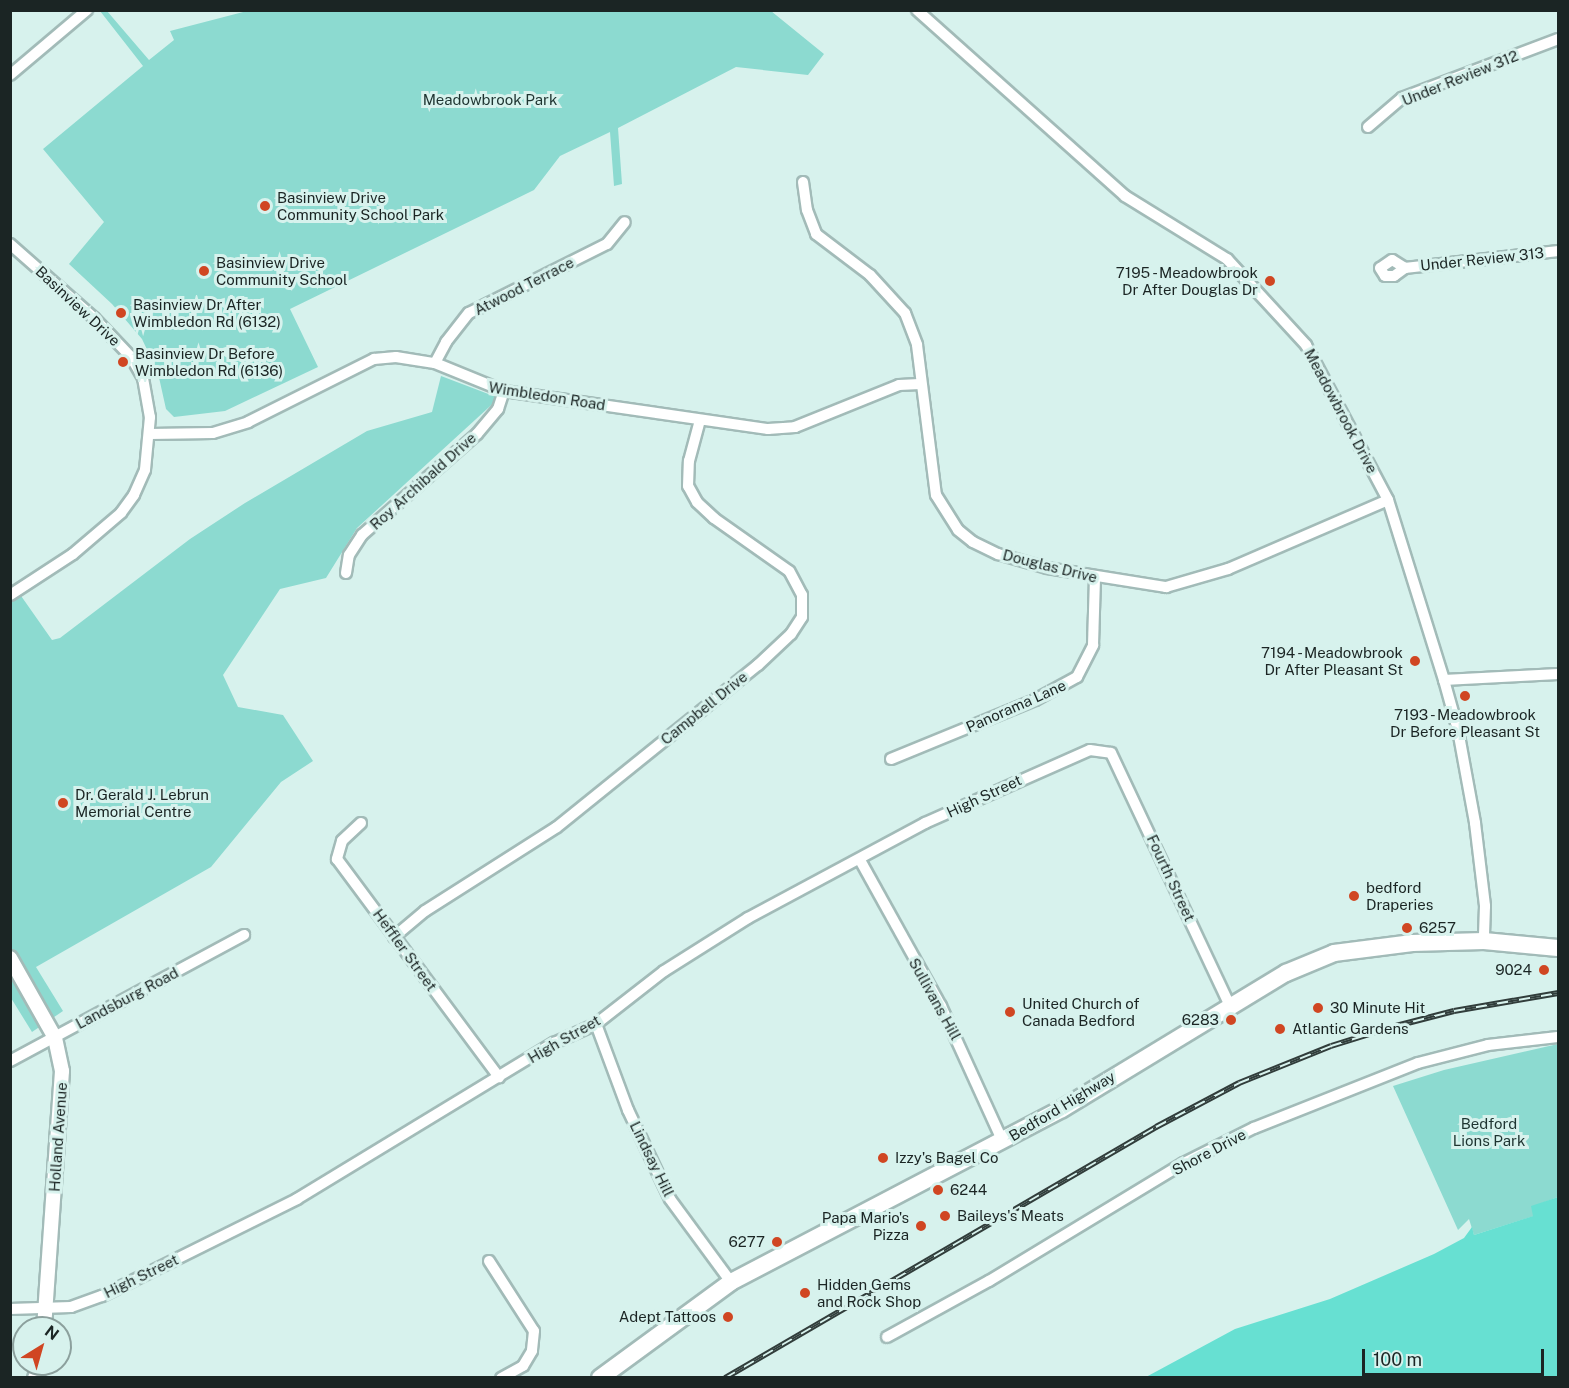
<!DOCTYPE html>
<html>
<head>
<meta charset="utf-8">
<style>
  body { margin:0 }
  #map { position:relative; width:1569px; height:1388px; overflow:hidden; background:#d7f2ed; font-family:"Public Sans",sans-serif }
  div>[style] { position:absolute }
  .green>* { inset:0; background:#8cdad0 }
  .water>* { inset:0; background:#67e0d2 }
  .roads { filter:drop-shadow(2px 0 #a2bbb8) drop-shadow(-2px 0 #a2bbb8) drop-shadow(0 2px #a2bbb8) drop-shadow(0 -2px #a2bbb8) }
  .minor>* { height:10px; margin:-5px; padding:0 5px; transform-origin:5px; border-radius:5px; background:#fff }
  .tertiary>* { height:14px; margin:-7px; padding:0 7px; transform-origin:7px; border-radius:7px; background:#fff }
  .primary>* { height:16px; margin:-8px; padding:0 8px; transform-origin:8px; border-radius:8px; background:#fff }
  .rail>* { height:6px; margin-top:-3px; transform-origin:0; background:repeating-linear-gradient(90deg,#d7f2ed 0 11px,#313d3b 0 22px); box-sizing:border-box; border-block:2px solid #313d3b }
  .dots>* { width:16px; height:16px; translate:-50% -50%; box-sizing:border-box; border:3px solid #d7f2ed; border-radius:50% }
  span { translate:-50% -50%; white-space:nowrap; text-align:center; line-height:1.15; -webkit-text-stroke:6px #d7f2ed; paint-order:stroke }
  .street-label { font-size:15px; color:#1b2524 }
  .park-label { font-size:15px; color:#1e3431 }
  .poi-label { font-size:15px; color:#1b2524 }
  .left { translate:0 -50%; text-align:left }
  .right { translate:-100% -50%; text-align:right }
  .frame { position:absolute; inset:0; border:12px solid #1b2524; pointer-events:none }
  .north { position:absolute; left:12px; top:1316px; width:60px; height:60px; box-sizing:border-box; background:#d7f2ed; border:2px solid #8ca09d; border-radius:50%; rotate:37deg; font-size:16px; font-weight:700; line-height:24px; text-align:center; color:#1b2524 }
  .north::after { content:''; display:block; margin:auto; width:21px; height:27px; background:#d04622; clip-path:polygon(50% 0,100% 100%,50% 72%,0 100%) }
  .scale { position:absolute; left:1362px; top:1349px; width:182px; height:27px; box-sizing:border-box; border:3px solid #1b2524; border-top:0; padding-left:8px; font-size:18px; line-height:21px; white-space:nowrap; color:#1b2524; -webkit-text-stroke:4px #d7f2ed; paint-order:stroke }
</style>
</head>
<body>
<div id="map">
  <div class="green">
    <div style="clip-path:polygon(247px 11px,771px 11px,824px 54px,808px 75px,736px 67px,618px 128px,622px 184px,614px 186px,610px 132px,560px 156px,534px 190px,290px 309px,318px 367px,225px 411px,174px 417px,166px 409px,158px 373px,142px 339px,112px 304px,69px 264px,104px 222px,43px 149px,143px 66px,100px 11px,107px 11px,149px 60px,174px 40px,170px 31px)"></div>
    <div style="clip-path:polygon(441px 376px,499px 398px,357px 528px,326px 578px,280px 589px,223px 675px,238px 707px,283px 715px,313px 761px,281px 782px,211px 867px,36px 967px,63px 1011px,32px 1032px,11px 998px,11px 597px,19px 593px,52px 640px,60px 638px,190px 539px,245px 503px,367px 431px,432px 412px)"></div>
    <div style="clip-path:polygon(1558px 1044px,1558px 1197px,1534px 1206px,1534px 1216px,1474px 1235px,1469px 1219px,1458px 1230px,1393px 1086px,1444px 1070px)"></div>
  </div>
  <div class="water">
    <div style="clip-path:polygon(1558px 1197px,1558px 1377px,1146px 1377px,1235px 1329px,1330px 1299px,1434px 1254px,1464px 1238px,1472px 1227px,1474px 1235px,1533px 1216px,1531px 1206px)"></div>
  </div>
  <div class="roads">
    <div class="minor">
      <div style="left:917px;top:10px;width:279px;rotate:41.8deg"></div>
      <div style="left:1125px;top:196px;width:120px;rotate:31.7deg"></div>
      <div style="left:1227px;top:259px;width:117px;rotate:47.4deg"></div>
      <div style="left:1306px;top:345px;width:175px;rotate:62.1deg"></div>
      <div style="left:1388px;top:500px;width:189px;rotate:72.7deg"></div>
      <div style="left:1444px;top:680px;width:52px;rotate:74.4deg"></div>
      <div style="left:1458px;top:730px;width:95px;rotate:79.6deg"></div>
      <div style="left:1475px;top:823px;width:84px;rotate:83.1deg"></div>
      <div style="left:1485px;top:906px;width:35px;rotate:92deg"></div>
      <div style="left:10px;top:75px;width:101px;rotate:-40.2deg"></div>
      <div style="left:1368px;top:127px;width:45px;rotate:-40.5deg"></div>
      <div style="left:1402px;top:98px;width:167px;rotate:-20.7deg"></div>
      <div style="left:803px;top:182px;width:28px;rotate:82deg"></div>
      <div style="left:807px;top:210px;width:26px;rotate:69deg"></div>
      <div style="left:816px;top:234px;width:68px;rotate:37.2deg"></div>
      <div style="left:870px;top:275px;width:52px;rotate:47.4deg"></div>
      <div style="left:905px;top:313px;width:34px;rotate:69deg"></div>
      <div style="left:917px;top:345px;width:151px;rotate:82.8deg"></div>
      <div style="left:936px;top:495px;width:41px;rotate:57.8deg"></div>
      <div style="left:958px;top:530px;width:19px;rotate:39deg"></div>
      <div style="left:973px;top:542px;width:28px;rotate:26deg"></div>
      <div style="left:998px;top:554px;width:51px;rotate:15.9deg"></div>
      <div style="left:1047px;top:568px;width:121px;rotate:9.1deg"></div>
      <div style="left:1166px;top:587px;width:65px;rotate:-16.2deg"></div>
      <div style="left:1228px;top:569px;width:174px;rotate:-23.3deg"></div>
      <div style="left:10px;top:244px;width:112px;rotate:41.4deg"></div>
      <div style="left:94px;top:318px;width:54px;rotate:46.5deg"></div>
      <div style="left:131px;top:357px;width:24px;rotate:60deg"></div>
      <div style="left:143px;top:378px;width:40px;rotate:80deg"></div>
      <div style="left:150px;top:417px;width:53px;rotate:95.4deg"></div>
      <div style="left:145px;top:470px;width:27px;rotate:114deg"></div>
      <div style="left:134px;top:495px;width:22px;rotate:126deg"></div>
      <div style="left:121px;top:513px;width:63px;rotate:139.5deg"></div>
      <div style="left:73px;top:554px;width:75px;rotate:146.9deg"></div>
      <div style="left:1405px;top:268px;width:15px;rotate:-148deg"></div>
      <div style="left:1392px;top:260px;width:14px;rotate:146deg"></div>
      <div style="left:1380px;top:268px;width:9px;rotate:58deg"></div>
      <div style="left:1385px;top:276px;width:9px"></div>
      <div style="left:1394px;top:276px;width:14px;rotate:-36deg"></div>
      <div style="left:1405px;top:268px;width:154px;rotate:-6.3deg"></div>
      <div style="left:435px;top:363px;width:24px;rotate:-62deg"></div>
      <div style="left:446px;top:342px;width:37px;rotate:-52deg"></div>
      <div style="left:469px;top:313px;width:154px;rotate:-26.6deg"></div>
      <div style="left:607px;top:244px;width:28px;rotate:-51deg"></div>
      <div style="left:150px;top:434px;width:63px;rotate:-0.9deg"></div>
      <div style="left:213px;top:433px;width:37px;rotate:-17deg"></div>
      <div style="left:248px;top:422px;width:141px;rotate:-26.6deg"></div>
      <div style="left:374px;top:359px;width:22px;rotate:-5deg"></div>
      <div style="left:396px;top:357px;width:39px;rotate:9deg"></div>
      <div style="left:435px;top:363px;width:74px;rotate:22.1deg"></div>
      <div style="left:504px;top:391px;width:267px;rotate:8.2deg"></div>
      <div style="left:768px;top:429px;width:27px;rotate:-4deg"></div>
      <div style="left:795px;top:427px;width:112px;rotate:-22deg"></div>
      <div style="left:899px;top:385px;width:21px;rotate:-3deg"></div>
      <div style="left:346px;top:573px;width:18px;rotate:-81deg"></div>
      <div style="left:349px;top:555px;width:24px;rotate:-57deg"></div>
      <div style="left:362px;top:535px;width:153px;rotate:-41.3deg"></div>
      <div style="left:477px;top:434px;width:33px;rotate:-50deg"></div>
      <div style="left:498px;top:409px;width:19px;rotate:-72deg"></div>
      <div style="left:1444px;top:680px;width:114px;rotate:-3deg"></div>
      <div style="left:891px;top:759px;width:156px;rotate:-22.3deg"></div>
      <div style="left:1035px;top:700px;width:48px;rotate:-28.7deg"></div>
      <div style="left:1077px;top:677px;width:36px;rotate:-63deg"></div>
      <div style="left:1093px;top:645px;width:67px;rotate:-88.3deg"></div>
      <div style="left:361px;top:823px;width:26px;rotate:137deg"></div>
      <div style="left:342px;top:841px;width:19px;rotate:106deg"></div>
      <div style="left:337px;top:859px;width:272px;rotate:53.4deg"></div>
      <div style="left:860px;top:860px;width:167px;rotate:61deg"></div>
      <div style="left:941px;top:1006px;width:149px;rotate:65.5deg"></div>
      <div style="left:394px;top:937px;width:40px;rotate:-40deg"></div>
      <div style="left:425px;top:911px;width:156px;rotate:-32.5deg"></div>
      <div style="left:557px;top:827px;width:258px;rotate:-38.9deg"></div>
      <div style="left:758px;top:665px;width:45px;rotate:-43.2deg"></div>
      <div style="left:791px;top:634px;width:20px;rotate:-57deg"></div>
      <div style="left:802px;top:617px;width:22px;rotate:-90deg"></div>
      <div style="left:802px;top:595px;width:27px;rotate:-118deg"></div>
      <div style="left:789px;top:571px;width:92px;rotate:-144.8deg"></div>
      <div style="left:714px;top:518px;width:23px;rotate:-137deg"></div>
      <div style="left:697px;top:502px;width:18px;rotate:-119deg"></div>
      <div style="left:688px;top:486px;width:25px;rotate:-88deg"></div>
      <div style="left:689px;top:461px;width:42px;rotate:-75deg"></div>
      <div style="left:596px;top:1024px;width:92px;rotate:69.6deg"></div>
      <div style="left:628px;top:1110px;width:98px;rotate:64.7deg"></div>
      <div style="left:670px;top:1199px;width:103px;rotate:53.7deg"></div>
      <div style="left:10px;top:1061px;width:266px;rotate:-28.3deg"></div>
      <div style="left:489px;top:1261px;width:83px;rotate:57.3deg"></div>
      <div style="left:534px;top:1331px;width:20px;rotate:96deg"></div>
      <div style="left:532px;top:1351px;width:17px;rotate:121deg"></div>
      <div style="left:523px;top:1366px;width:25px;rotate:151deg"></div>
      <div style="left:10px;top:1309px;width:61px;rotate:-1.9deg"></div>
      <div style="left:71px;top:1307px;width:33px;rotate:-20deg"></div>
      <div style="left:102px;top:1296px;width:218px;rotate:-26.4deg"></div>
      <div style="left:297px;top:1199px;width:301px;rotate:-31.3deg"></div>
      <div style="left:554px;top:1043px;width:46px;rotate:-24.3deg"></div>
      <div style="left:596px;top:1024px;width:86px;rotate:-37.9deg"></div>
      <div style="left:664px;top:971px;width:99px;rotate:-32.2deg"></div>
      <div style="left:748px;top:918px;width:201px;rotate:-28.2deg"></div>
      <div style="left:925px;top:823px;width:180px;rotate:-23.9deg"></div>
      <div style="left:1090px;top:750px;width:21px;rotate:8deg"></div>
      <div style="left:1111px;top:753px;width:277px;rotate:64.8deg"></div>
      <div style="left:887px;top:1337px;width:116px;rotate:-28.8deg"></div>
      <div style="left:989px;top:1281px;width:228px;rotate:-31.2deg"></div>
      <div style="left:1184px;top:1163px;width:78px;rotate:-26.6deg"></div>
      <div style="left:1254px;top:1128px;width:176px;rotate:-21.6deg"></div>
      <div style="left:1418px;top:1063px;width:72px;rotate:-14.4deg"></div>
      <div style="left:1488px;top:1045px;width:70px;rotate:-6.5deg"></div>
    </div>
    <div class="tertiary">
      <div style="left:10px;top:958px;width:92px;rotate:60.6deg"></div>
      <div style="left:55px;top:1038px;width:34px;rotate:78deg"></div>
      <div style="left:62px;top:1071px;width:258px;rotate:94deg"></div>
      <div style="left:35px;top:1378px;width:15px;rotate:-67deg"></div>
    </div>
    <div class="primary">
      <div style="left:600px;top:1378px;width:162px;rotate:-36.2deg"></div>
      <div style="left:731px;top:1282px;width:373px;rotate:-27.6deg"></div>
      <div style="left:1062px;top:1109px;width:262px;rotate:-31.3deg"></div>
      <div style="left:1286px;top:973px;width:52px;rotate:-22.6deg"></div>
      <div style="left:1334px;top:953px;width:79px;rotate:-7.3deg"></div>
      <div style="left:1412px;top:943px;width:72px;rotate:-1.6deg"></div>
      <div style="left:1484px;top:941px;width:74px;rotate:5.4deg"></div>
    </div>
  </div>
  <div class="rail">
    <div style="left:725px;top:1378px;width:499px;rotate:-30.2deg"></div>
    <div style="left:1156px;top:1127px;width:94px;rotate:-27.9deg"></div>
    <div style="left:1239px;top:1083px;width:99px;rotate:-21.9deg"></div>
    <div style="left:1331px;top:1046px;width:64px;rotate:-17.3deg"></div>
    <div style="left:1392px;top:1027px;width:64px;rotate:-14.5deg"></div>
    <div style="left:1454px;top:1011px;width:106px;rotate:-9.8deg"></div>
  </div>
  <div class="dots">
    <div style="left:265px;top:206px;background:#d04622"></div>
    <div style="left:204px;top:271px;background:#d04622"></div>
    <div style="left:1270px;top:281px;background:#d04622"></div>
    <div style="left:121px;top:313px;background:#d04622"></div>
    <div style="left:123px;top:362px;background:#d04622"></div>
    <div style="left:1415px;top:661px;background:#d04622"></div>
    <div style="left:1465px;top:696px;background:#d04622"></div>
    <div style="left:63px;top:803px;background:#d04622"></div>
    <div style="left:1354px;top:896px;background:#d04622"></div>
    <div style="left:1407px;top:928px;background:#d04622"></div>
    <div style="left:1544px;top:970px;background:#d04622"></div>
    <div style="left:1318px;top:1008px;background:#d04622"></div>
    <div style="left:1010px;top:1012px;background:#d04622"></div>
    <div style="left:1231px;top:1020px;background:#d04622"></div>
    <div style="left:1280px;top:1029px;background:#d04622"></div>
    <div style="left:883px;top:1158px;background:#d04622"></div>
    <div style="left:938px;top:1190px;background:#d04622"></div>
    <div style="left:945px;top:1216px;background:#d04622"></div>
    <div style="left:921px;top:1226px;background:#d04622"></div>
    <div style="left:777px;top:1242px;background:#d04622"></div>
    <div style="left:805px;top:1293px;background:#d04622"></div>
    <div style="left:728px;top:1317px;background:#d04622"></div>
  </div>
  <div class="street-label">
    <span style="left:1460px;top:78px;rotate:-22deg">Under Review 312</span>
    <span style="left:1482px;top:259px;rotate:-6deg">Under Review 313</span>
    <span style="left:524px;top:286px;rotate:-27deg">Atwood Terrace</span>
    <span style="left:78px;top:306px;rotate:43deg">Basinview Drive</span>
    <span style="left:547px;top:396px;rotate:9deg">Wimbledon Road</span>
    <span style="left:1341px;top:411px;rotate:62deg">Meadowbrook Drive</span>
    <span style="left:423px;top:481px;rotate:-42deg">Roy Archibald Drive</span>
    <span style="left:1050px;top:566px;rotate:14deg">Douglas Drive</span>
    <span style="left:1016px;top:706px;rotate:-24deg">Panorama Lane</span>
    <span style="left:704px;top:708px;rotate:-39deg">Campbell Drive</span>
    <span style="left:984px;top:796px;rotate:-25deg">High Street</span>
    <span style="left:1171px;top:878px;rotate:65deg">Fourth Street</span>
    <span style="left:405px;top:950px;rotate:54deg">Heffler Street</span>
    <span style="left:127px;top:998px;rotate:-28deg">Landsburg Road</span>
    <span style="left:935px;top:999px;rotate:61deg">Sullivans Hill</span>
    <span style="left:564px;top:1039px;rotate:-30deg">High Street</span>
    <span style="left:1062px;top:1106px;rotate:-31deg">Bedford Highway</span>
    <span style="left:58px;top:1137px;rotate:-86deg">Holland Avenue</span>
    <span style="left:1209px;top:1152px;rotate:-28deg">Shore Drive</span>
    <span style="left:652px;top:1159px;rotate:64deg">Lindsay Hill</span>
    <span style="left:141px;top:1276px;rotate:-26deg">High Street</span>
  </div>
  <div class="park-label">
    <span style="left:490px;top:100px">Meadowbrook Park</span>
    <span style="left:1489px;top:1132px">Bedford<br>Lions Park</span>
  </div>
  <div class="poi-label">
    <span class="left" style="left:277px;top:206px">Basinview Drive<br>Community School Park</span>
    <span class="left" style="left:216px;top:271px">Basinview Drive<br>Community School</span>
    <span class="right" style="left:1258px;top:281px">7195 - Meadowbrook<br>Dr After Douglas Dr</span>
    <span class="left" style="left:133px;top:313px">Basinview Dr After<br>Wimbledon Rd (6132)</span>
    <span class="left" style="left:135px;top:362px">Basinview Dr Before<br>Wimbledon Rd (6136)</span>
    <span class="right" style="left:1403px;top:661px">7194 - Meadowbrook<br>Dr After Pleasant St</span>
    <span style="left:1465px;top:723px">7193 - Meadowbrook<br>Dr Before Pleasant St</span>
    <span class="left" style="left:75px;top:803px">Dr. Gerald J. Lebrun<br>Memorial Centre</span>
    <span class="left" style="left:1366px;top:896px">bedford<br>Draperies</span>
    <span class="left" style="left:1419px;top:928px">6257</span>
    <span class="right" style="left:1532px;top:970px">9024</span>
    <span class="left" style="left:1022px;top:1012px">United Church of<br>Canada Bedford</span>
    <span class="left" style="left:1330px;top:1008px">30 Minute Hit</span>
    <span class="right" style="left:1219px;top:1020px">6283</span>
    <span class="left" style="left:1292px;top:1029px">Atlantic Gardens</span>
    <span class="left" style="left:895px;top:1158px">Izzy's Bagel Co</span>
    <span class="left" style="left:950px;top:1190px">6244</span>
    <span class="left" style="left:957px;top:1216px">Baileys's Meats</span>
    <span class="right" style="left:909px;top:1226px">Papa Mario's<br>Pizza</span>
    <span class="right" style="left:765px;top:1242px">6277</span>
    <span class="left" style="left:817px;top:1293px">Hidden Gems<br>and Rock Shop</span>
    <span class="right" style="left:716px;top:1317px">Adept Tattoos</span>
  </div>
  <div class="frame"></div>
  <div class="north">N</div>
  <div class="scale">100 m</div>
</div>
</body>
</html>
